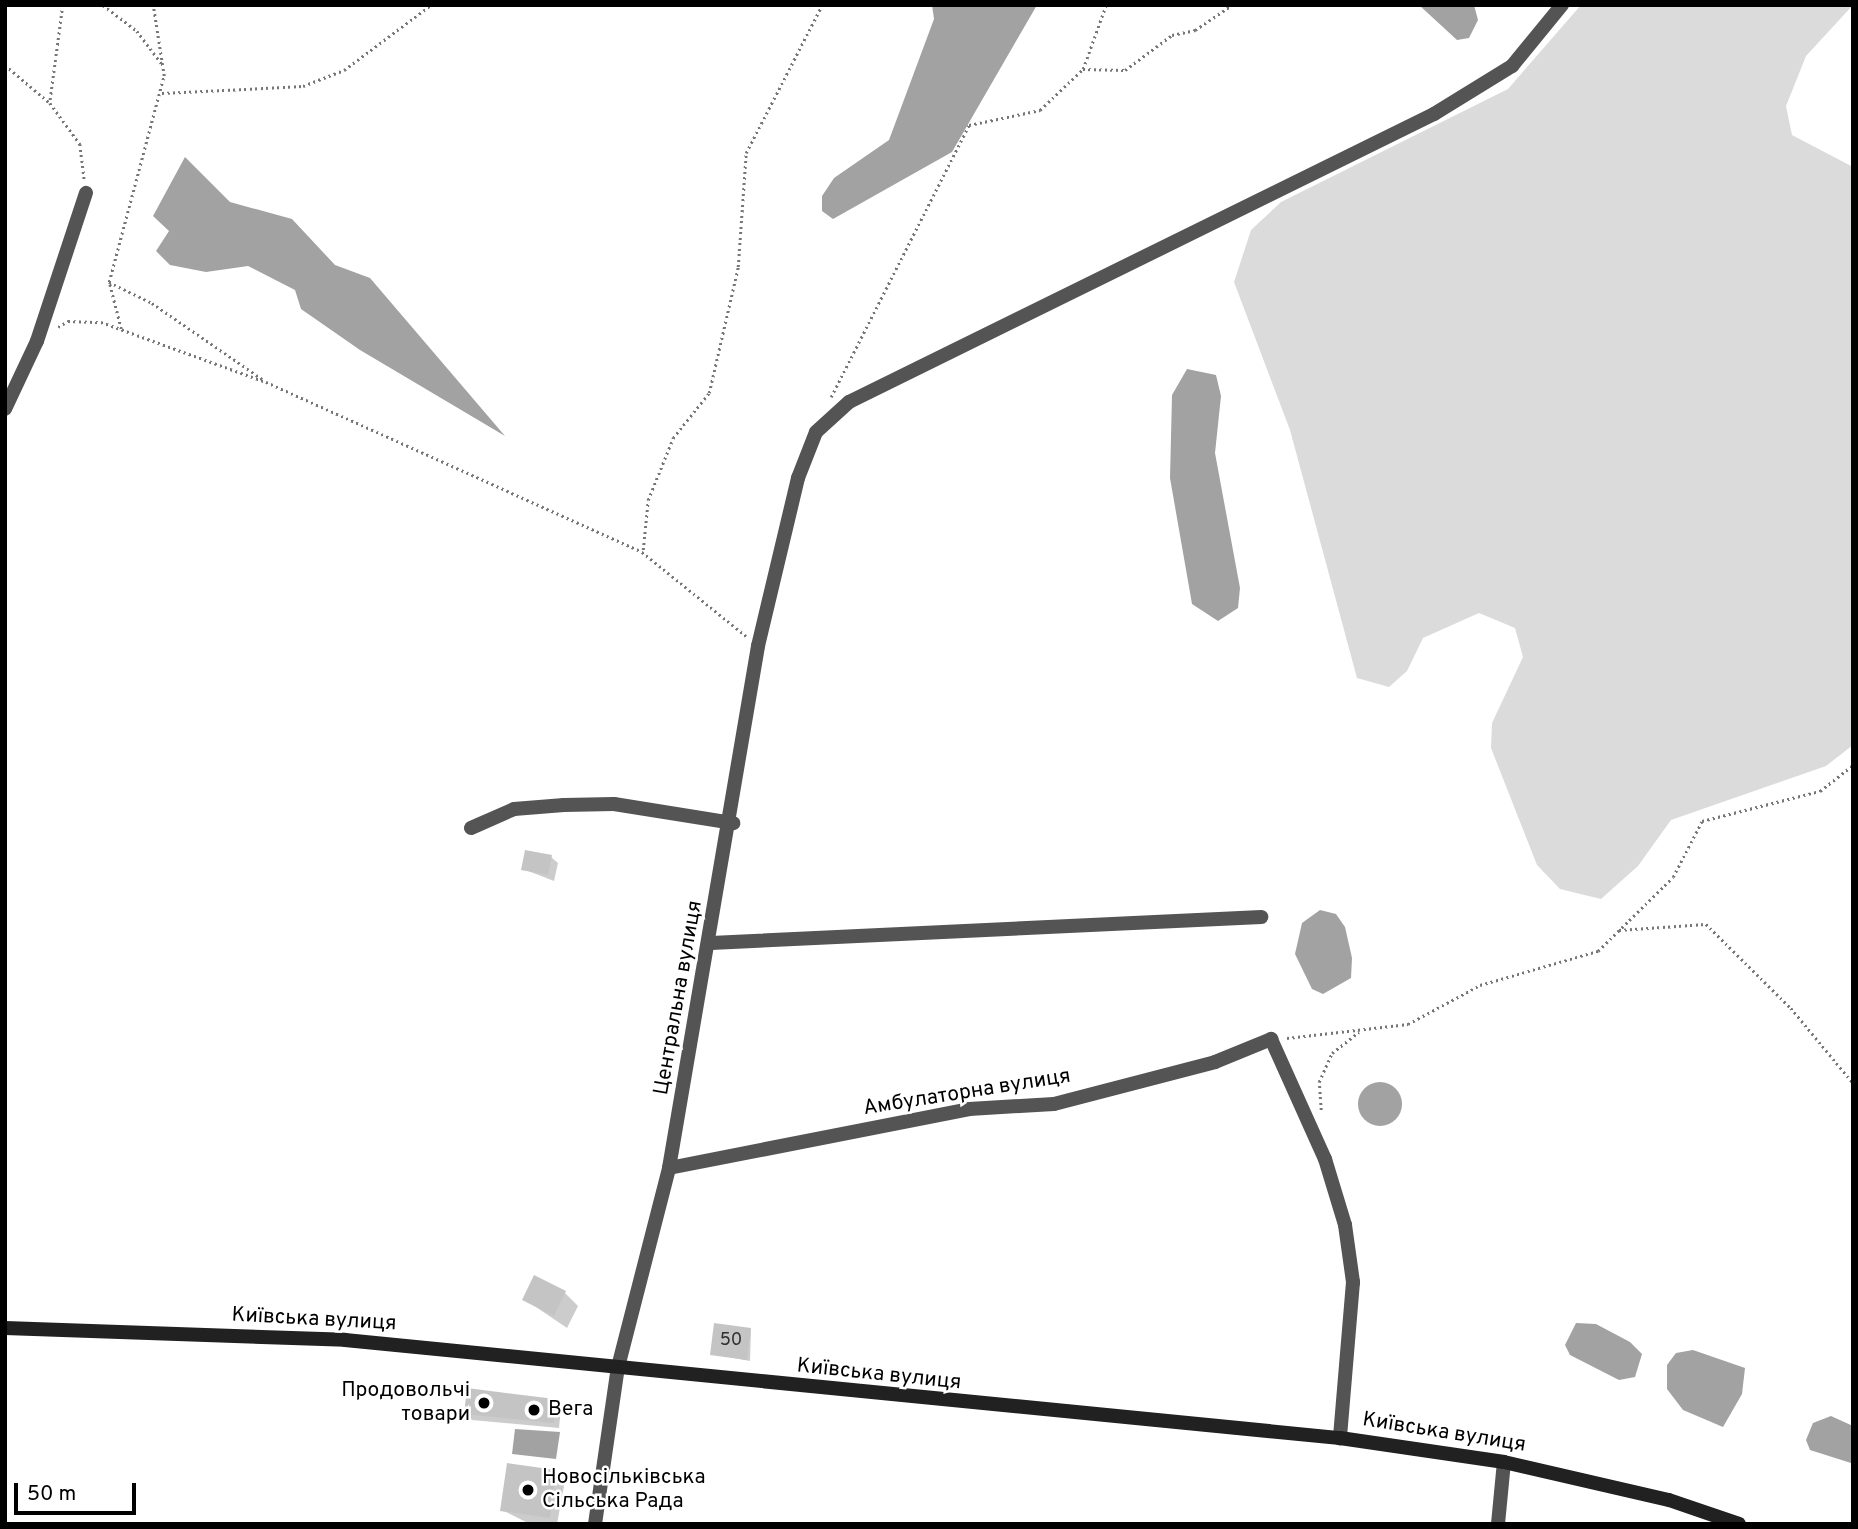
<!DOCTYPE html>
<html>
<head>
<meta charset="utf-8">
<style>
  body { margin:0 }
  #map { position:relative; width:1858px; height:1529px; overflow:hidden; background:#fff; font-family:Overpass,sans-serif }
  div>[style] { position:absolute }
  .green>* { inset:0; background:#dbdbdb }
  .water>* { inset:0; background:#a2a2a2 }
  .round { border-radius:50% }
  .shadow>* { inset:0; background:#0003 }
  .building>* { inset:0; background:#c4c4c4 }
  .path>* { height:2.5px; margin-top:-1.25px; transform-origin:0; background:repeating-linear-gradient(90deg,#767676 0 2px,transparent 0 5.5px) }
  .street>* { height:14px; margin:-7px; padding:0 7px; transform-origin:7px; border-radius:7px; background:#545454 }
  .secondary>* { height:14px; margin:-7px; padding:0 7px; transform-origin:7px; border-radius:7px; background:#212121 }
  .dots>* { width:19px; height:19px; translate:-50% -50%; box-sizing:border-box; border:4px solid #fff; border-radius:50% }
  span { translate:-50% -50%; white-space:nowrap; text-align:center; line-height:1.15; -webkit-text-stroke:5px #fff; paint-order:stroke }
  .number-label { font-size:18px; color:#313131 }
  .number-label span { -webkit-text-stroke-width:0 }
  .street-label { font-size:21px; color:#000 }
  .poi-label { font-size:21px; color:#000 }
  .right { translate:-100% -50%; text-align:right }
  .left { translate:0 -50%; text-align:left }
  .frame { position:absolute; inset:0; border:7px solid #000; pointer-events:none }
  .scale { position:absolute; left:14px; top:1483px; width:122px; height:32px; box-sizing:border-box; border:4px solid #000; border-top:0; padding-left:9px; font-size:21px; line-height:24px; white-space:nowrap; color:#000; -webkit-text-stroke:5px #fff; paint-order:stroke }
</style>
</head>
<body>
<div id="map">
  <div class="green">
    <div style="clip-path:polygon(1581px 5px,1853px 5px,1806px 56px,1786px 106px,1792px 135px,1853px 167px,1853px 745px,1826px 766px,1671px 820px,1638px 866px,1601px 899px,1560px 889px,1537px 865px,1491px 748px,1492px 723px,1523px 657px,1515px 628px,1479px 613px,1423px 638px,1407px 671px,1389px 687px,1357px 678px,1290px 430px,1234px 282px,1251px 230px,1281px 202px,1508px 89px)"></div>
  </div>
  <div class="water">
    <div style="clip-path:polygon(932px 5px,1037px 5px,952px 152px,833px 219px,822px 211px,822px 196px,834px 178px,889px 140px,934px 19px)"></div>
    <div style="clip-path:polygon(1419px 5px,1474px 5px,1478px 20px,1469px 38px,1457px 40px)"></div>
    <div style="clip-path:polygon(185px 157px,230px 202px,292px 219px,335px 265px,370px 278px,505px 436px,360px 350px,301px 309px,295px 290px,248px 266px,206px 272px,170px 265px,156px 251px,169px 231px,153px 216px)"></div>
    <div style="clip-path:polygon(1187px 369px,1216px 375px,1221px 396px,1215px 453px,1240px 588px,1238px 608px,1218px 621px,1192px 604px,1170px 478px,1172px 395px)"></div>
    <div style="clip-path:polygon(1320px 910px,1336px 914px,1345px 927px,1352px 958px,1351px 978px,1323px 994px,1312px 989px,1295px 954px,1302px 923px)"></div>
    <div class="round" style="left:1358px;top:1082px;width:44px;height:44px"></div>
    <div style="clip-path:polygon(1576px 1323px,1596px 1324px,1630px 1342px,1642px 1354px,1635px 1377px,1619px 1380px,1570px 1355px,1565px 1345px)"></div>
    <div style="clip-path:polygon(1693px 1350px,1745px 1368px,1742px 1394px,1723px 1427px,1683px 1410px,1667px 1389px,1667px 1365px,1676px 1353px)"></div>
    <div style="clip-path:polygon(1831px 1416px,1853px 1426px,1851px 1463px,1810px 1450px,1806px 1440px,1813px 1423px)"></div>
    <div style="clip-path:polygon(515px 1429px,560px 1432px,556px 1459px,512px 1454px)"></div>
  </div>
  <div class="shadow">
    <div style="clip-path:polygon(551px 857px,558px 863px,554px 881px,523px 869px)"></div>
    <div style="clip-path:polygon(565px 1293px,578px 1306px,567px 1328px,524px 1299px)"></div>
    <div style="clip-path:polygon(751px 1330px,750px 1361px,712px 1354px)"></div>
    <div style="clip-path:polygon(468px 1390px,555px 1401px,561px 1407px,559px 1428px,472px 1420px,466px 1413px)"></div>
    <div style="clip-path:polygon(556px 1472px,565px 1481px,557px 1524px,530px 1524px,502px 1510px)"></div>
  </div>
  <div class="building">
    <div style="clip-path:polygon(525px 850px,552px 855px,548px 875px,521px 870px)"></div>
    <div style="clip-path:polygon(534px 1275px,566px 1291px,554px 1316px,522px 1300px)"></div>
    <div style="clip-path:polygon(714px 1323px,751px 1328px,747px 1360px,710px 1355px)"></div>
    <div style="clip-path:polygon(467px 1388px,555px 1399px,554px 1423px,464px 1414px)"></div>
    <div style="clip-path:polygon(507px 1463px,556px 1470px,550px 1518px,500px 1511px)"></div>
  </div>
  <div class="path">
    <div style="left:63px;top:5px;width:99px;rotate:97.6deg"></div>
    <div style="left:50px;top:103px;width:51px;rotate:53.8deg"></div>
    <div style="left:80px;top:144px;width:35px;rotate:83deg"></div>
    <div style="left:103px;top:5px;width:43px;rotate:37.4deg"></div>
    <div style="left:137px;top:31px;width:41px;rotate:52.9deg"></div>
    <div style="left:5px;top:65px;width:59px;rotate:40.2deg"></div>
    <div style="left:1083px;top:69px;width:42px;rotate:1.4deg"></div>
    <div style="left:1125px;top:70px;width:59px;rotate:-36.7deg"></div>
    <div style="left:1172px;top:35px;width:24px;rotate:-12deg"></div>
    <div style="left:1195px;top:30px;width:45px;rotate:-34deg"></div>
    <div style="left:162px;top:93px;width:141px;rotate:-2.8deg"></div>
    <div style="left:303px;top:86px;width:44px;rotate:-21.3deg"></div>
    <div style="left:344px;top:70px;width:109px;rotate:-36.8deg"></div>
    <div style="left:109px;top:282px;width:48px;rotate:26deg"></div>
    <div style="left:152px;top:303px;width:134px;rotate:34.6deg"></div>
    <div style="left:58px;top:327px;width:12px;rotate:-31deg"></div>
    <div style="left:68px;top:321px;width:33px;rotate:2deg"></div>
    <div style="left:101px;top:322px;width:176px;rotate:20deg"></div>
    <div style="left:266px;top:382px;width:413px;rotate:24.3deg"></div>
    <div style="left:642px;top:552px;width:134px;rotate:38.9deg"></div>
    <div style="left:121px;top:329px;width:49px;rotate:-104.3deg"></div>
    <div style="left:109px;top:282px;width:213px;rotate:-75.1deg"></div>
    <div style="left:164px;top:76px;width:72px;rotate:-98.8deg"></div>
    <div style="left:831px;top:397px;width:305px;rotate:-63.1deg"></div>
    <div style="left:969px;top:125px;width:73px;rotate:-11.9deg"></div>
    <div style="left:1040px;top:110px;width:59px;rotate:-43.6deg"></div>
    <div style="left:1083px;top:69px;width:68px;rotate:-70.2deg"></div>
    <div style="left:643px;top:550px;width:50px;rotate:-84.3deg"></div>
    <div style="left:648px;top:500px;width:67px;rotate:-68deg"></div>
    <div style="left:673px;top:438px;width:58px;rotate:-51.3deg"></div>
    <div style="left:709px;top:393px;width:129px;rotate:-77deg"></div>
    <div style="left:738px;top:267px;width:114px;rotate:-86deg"></div>
    <div style="left:746px;top:153px;width:166px;rotate:-62.8deg"></div>
    <div style="left:1619px;top:930px;width:87px;rotate:-3.9deg"></div>
    <div style="left:1706px;top:924px;width:120px;rotate:44.7deg"></div>
    <div style="left:1791px;top:1008px;width:97px;rotate:50.4deg"></div>
    <div style="left:1287px;top:1038px;width:122px;rotate:-6.6deg"></div>
    <div style="left:1408px;top:1024px;width:82px;rotate:-28.4deg"></div>
    <div style="left:1480px;top:985px;width:123px;rotate:-16.1deg"></div>
    <div style="left:1598px;top:951px;width:105px;rotate:-44.6deg"></div>
    <div style="left:1673px;top:877px;width:63px;rotate:-62.6deg"></div>
    <div style="left:1702px;top:821px;width:122px;rotate:-14.3deg"></div>
    <div style="left:1820px;top:791px;width:42px;rotate:-38.2deg"></div>
    <div style="left:1321px;top:1110px;width:28px;rotate:-94deg"></div>
    <div style="left:1319px;top:1082px;width:32px;rotate:-66deg"></div>
    <div style="left:1332px;top:1053px;width:34px;rotate:-38deg"></div>
  </div>
  <div class="street">
    <div style="left:5px;top:409px;width:75px;rotate:-64.8deg"></div>
    <div style="left:37px;top:341px;width:156px;rotate:-71.7deg"></div>
    <div style="left:471px;top:828px;width:47px;rotate:-23.8deg"></div>
    <div style="left:514px;top:809px;width:50px;rotate:-4.6deg"></div>
    <div style="left:564px;top:805px;width:50px;rotate:-1.1deg"></div>
    <div style="left:614px;top:804px;width:121px;rotate:9.1deg"></div>
    <div style="left:711px;top:943px;width:551px;rotate:-2.71deg"></div>
    <div style="left:669px;top:1168px;width:306px;rotate:-11.1deg"></div>
    <div style="left:969px;top:1109px;width:85px;rotate:-3.4deg"></div>
    <div style="left:1054px;top:1104px;width:166px;rotate:-14.6deg"></div>
    <div style="left:1215px;top:1062px;width:61px;rotate:-22.3deg"></div>
    <div style="left:1271px;top:1039px;width:132px;rotate:65.8deg"></div>
    <div style="left:1325px;top:1159px;width:69px;rotate:73.1deg"></div>
    <div style="left:1345px;top:1225px;width:58px;rotate:82deg"></div>
    <div style="left:1353px;top:1282px;width:157px;rotate:94.8deg"></div>
    <div style="left:595px;top:1524px;width:159px;rotate:-81.7deg"></div>
    <div style="left:618px;top:1367px;width:205px;rotate:-75.6deg"></div>
    <div style="left:669px;top:1168px;width:530px;rotate:-80.32deg"></div>
    <div style="left:758px;top:646px;width:173px;rotate:-76.6deg"></div>
    <div style="left:798px;top:478px;width:49px;rotate:-68.6deg"></div>
    <div style="left:816px;top:432px;width:45px;rotate:-42.3deg"></div>
    <div style="left:849px;top:402px;width:652px;rotate:-26.21deg"></div>
    <div style="left:1434px;top:114px;width:92px;rotate:-31.6deg"></div>
    <div style="left:1512px;top:66px;width:79px;rotate:-50.7deg"></div>
    <div style="left:1498px;top:1524px;width:62px;rotate:-84.5deg"></div>
  </div>
  <div class="secondary">
    <div style="left:5px;top:1328px;width:340px;rotate:2deg"></div>
    <div style="left:345px;top:1340px;width:1000px;rotate:5.63deg"></div>
    <div style="left:1340px;top:1438px;width:166px;rotate:8.3deg"></div>
    <div style="left:1504px;top:1462px;width:169px;rotate:13deg"></div>
    <div style="left:1669px;top:1500px;width:74px;rotate:18.9deg"></div>
  </div>
  <div class="dots">
    <div style="left:484px;top:1403px;background:#000"></div>
    <div style="left:534px;top:1410px;background:#000"></div>
    <div style="left:528px;top:1490px;background:#000"></div>
  </div>
  <div class="number-label">
    <span style="left:731px;top:1341px">50</span>
  </div>
  <div class="street-label">
    <span style="left:679px;top:998px;rotate:-80deg">Центральна вулиця</span>
    <span style="left:967px;top:1093px;rotate:-9deg">Амбулаторна вулиця</span>
    <span style="left:314px;top:1320px;rotate:3deg">Київська вулиця</span>
    <span style="left:879px;top:1375px;rotate:6deg">Київська вулиця</span>
    <span style="left:1444px;top:1433px;rotate:9deg">Київська вулиця</span>
  </div>
  <div class="poi-label">
    <span class="right" style="left:470px;top:1403px">Продовольчі<br>товари</span>
    <span class="left" style="left:548px;top:1410px">Вега</span>
    <span class="left" style="left:542px;top:1490px">Новосільківська<br>Сільська Рада</span>
  </div>
  <div class="frame"></div>
  <div class="scale">50 m</div>
</div>
</body>
</html>
